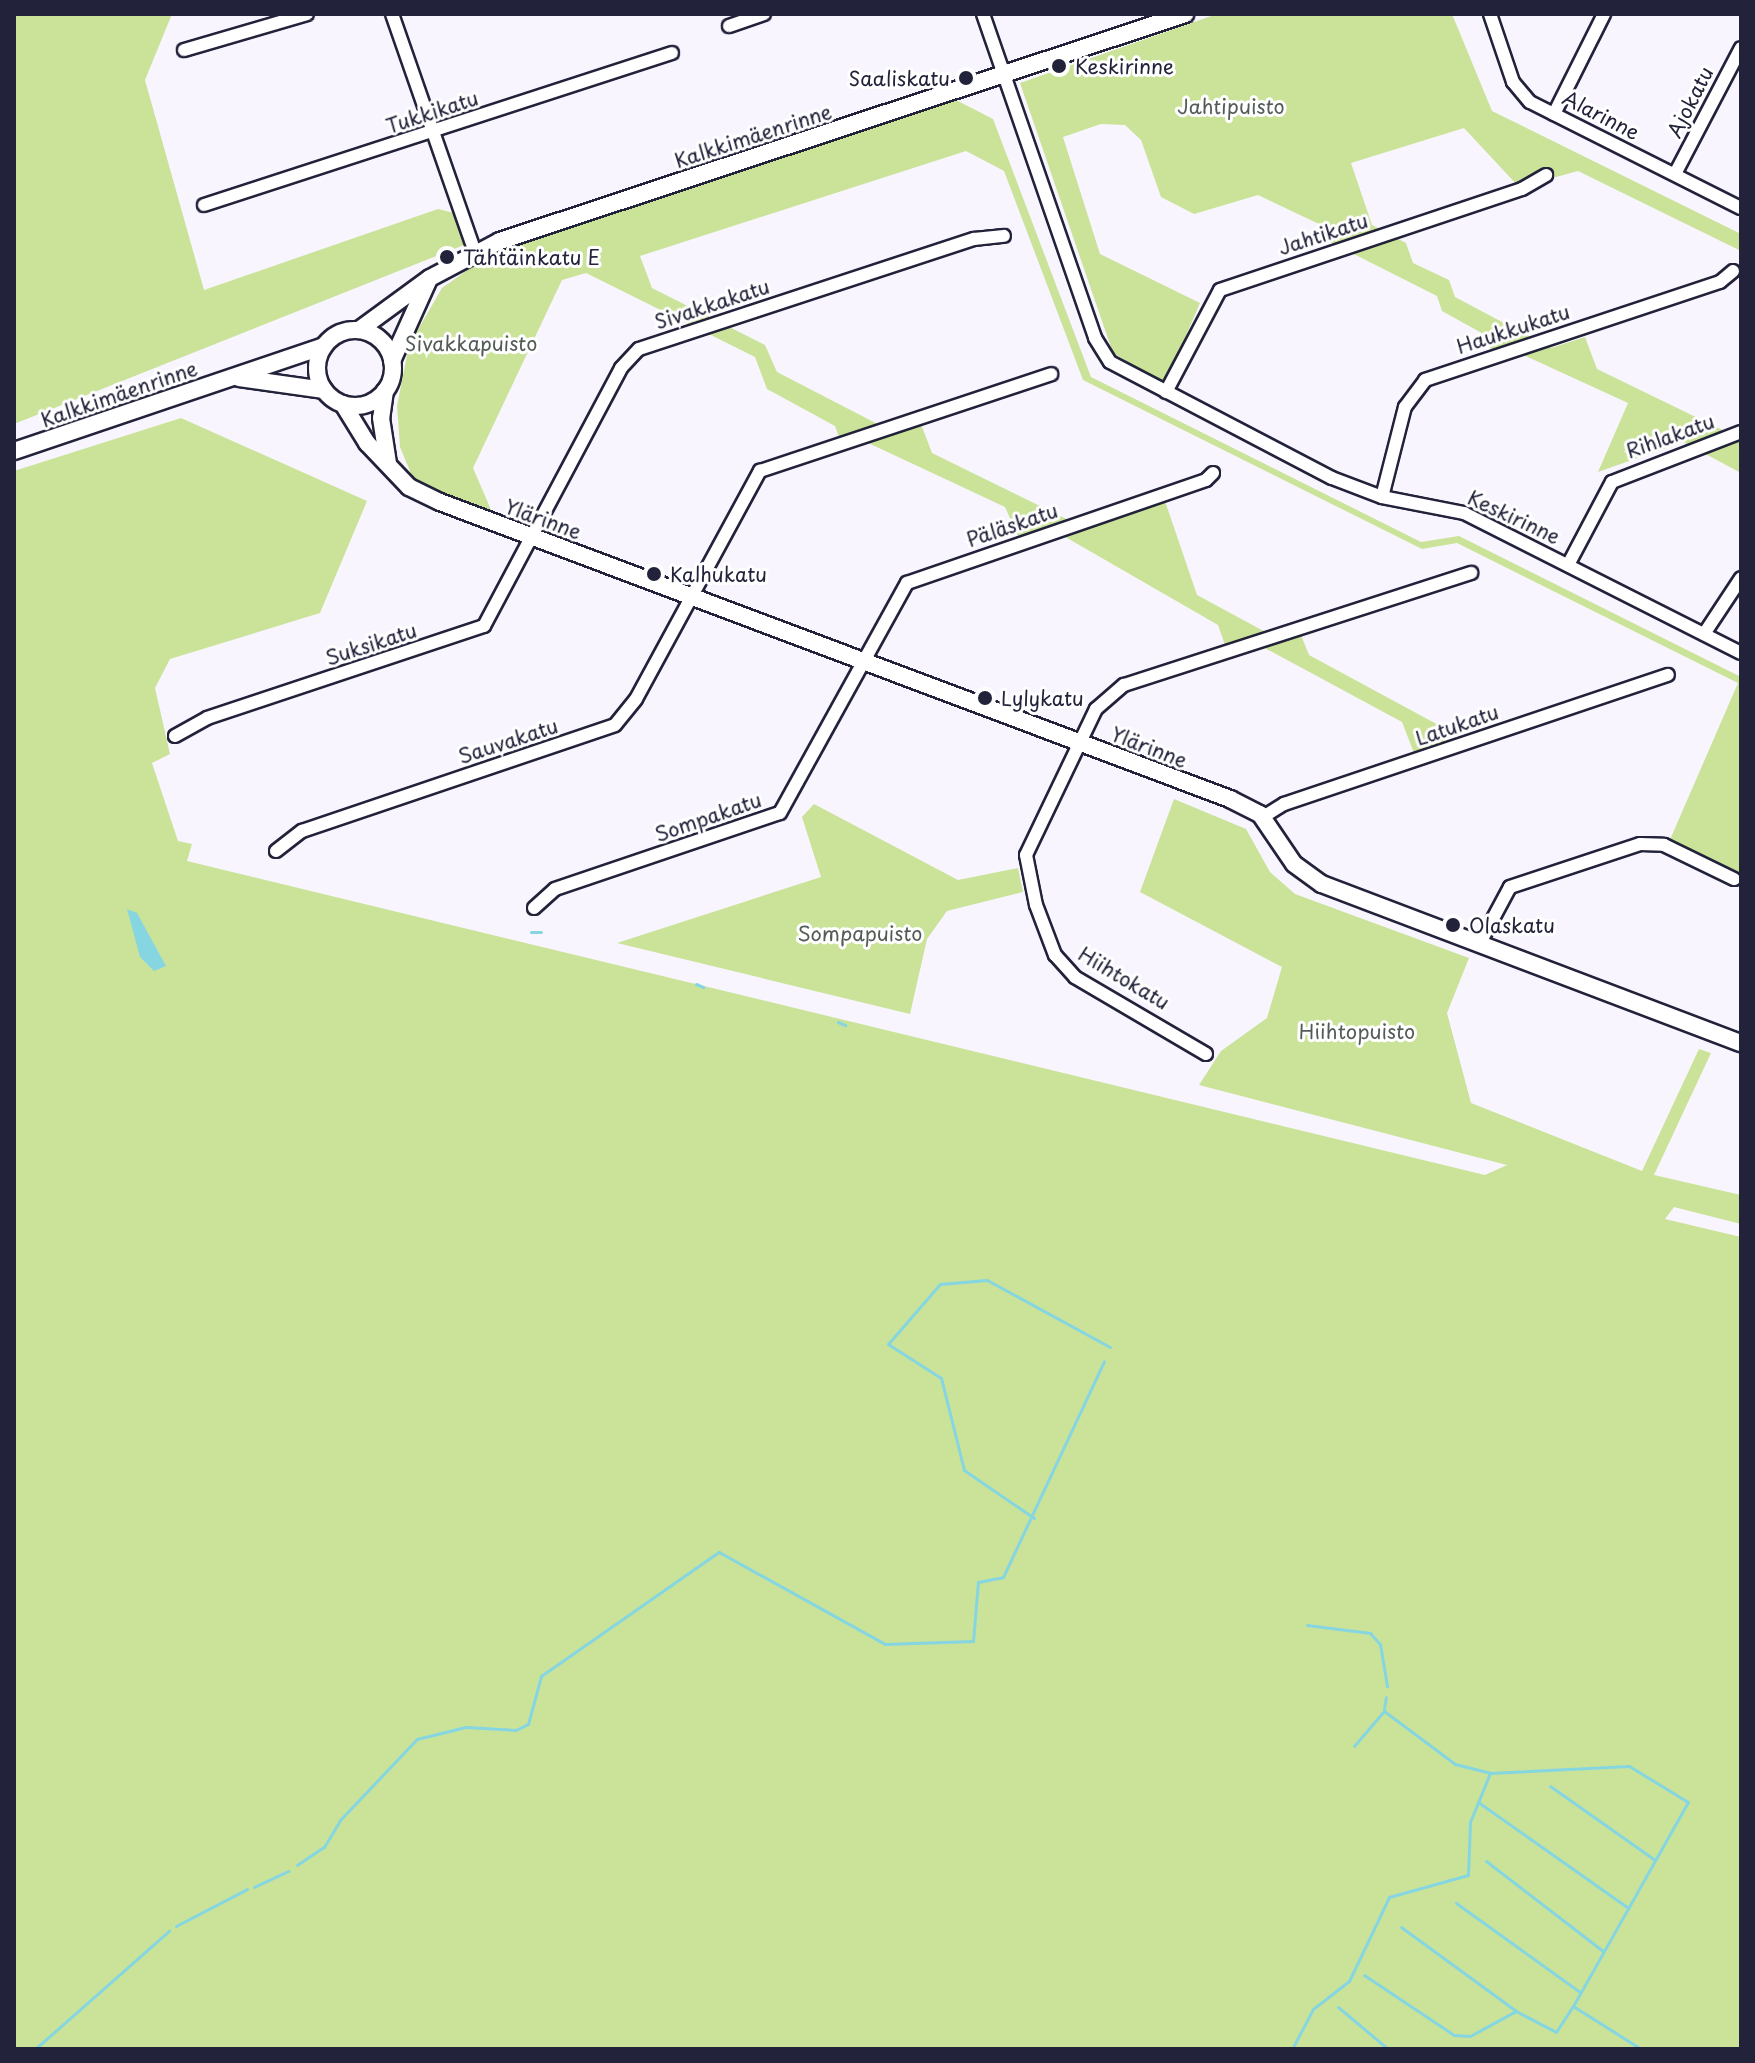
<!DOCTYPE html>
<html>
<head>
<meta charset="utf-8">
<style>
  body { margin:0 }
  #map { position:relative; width:1755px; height:2063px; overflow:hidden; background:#f8f5ff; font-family:"Playpen Sans",sans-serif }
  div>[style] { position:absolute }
  .green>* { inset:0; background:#cae399 }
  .water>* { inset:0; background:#86d6e1 }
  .stream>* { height:3px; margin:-1.5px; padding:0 1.5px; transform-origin:1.5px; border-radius:1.5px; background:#86d6e1 }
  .roads { filter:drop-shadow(2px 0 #22223b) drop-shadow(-2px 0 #22223b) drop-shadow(0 2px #22223b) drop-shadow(0 -2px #22223b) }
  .street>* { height:12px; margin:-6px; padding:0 6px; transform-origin:6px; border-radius:6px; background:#fff }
  .secondary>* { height:16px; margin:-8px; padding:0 8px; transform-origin:8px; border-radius:8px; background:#fff }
  .secondary>.ring { margin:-8px; padding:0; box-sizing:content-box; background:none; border:16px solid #fff; border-radius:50% }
  .dots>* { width:22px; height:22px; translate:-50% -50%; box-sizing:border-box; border:4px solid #fff; border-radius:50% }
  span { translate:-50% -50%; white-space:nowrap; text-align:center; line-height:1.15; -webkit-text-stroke:6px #fff; paint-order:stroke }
  .poi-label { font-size:20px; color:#22223b }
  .left { translate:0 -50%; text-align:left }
  .right { translate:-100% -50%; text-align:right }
  .street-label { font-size:20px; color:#22223b }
  .park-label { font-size:20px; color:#545c57 }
  .frame { position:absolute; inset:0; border:16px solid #22223b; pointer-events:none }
</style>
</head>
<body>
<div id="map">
  <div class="green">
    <div style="clip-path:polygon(14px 14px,172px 14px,145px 80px,204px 290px,438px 209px,454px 213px,464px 245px,14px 424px)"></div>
    <div style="clip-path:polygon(1217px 14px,1452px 14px,1492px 111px,1741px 234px,1741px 251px,1578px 171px,1519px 187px,1464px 128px,1351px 163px,1372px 225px,1406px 243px,1413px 263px,1449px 280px,1455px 297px,1551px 348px,1585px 337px,1597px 369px,1741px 439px,1741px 473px,1683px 442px,1598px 472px,1628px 403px,1504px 346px,1491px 350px,1487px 336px,1442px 311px,1437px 296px,1326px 240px,1321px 225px,1258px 195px,1194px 214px,1161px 197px,1141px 140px,1125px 125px,1101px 124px,1063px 137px,1100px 254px,1200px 303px,1165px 384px,1113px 353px,1020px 83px)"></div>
    <div style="clip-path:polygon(956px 100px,993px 119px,1091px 377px,1421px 542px,1459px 536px,1741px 677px,1741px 874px,1669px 842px,1738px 683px,1457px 543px,1422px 549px,1083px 380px,1004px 171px,966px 151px,640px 256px,652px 288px,765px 345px,777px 372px,893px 432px,921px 424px,932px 453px,1085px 528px,1165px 501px,1197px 595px,1282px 641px,1301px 635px,1309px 655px,1442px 727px,1448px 743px,1414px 753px,1402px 722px,1248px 639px,1225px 645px,1218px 625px,1048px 527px,1018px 536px,1005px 507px,849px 434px,839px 437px,835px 426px,767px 389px,755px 357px,586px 273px,562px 280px,473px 468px,492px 512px,431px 491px,412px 476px,400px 447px,397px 406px,409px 345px,442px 288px,492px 253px)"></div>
    <div style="clip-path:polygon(181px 418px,367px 501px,320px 613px,170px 659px,155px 688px,170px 754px,152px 763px,178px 841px,192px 844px,187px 861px,1485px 1175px,1507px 1165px,1199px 1085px,1221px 1051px,1267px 1018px,1282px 967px,1140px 892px,1174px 799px,1246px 829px,1270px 872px,1295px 894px,1469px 958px,1447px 1013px,1471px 1103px,1642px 1171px,1699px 1049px,1711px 1053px,1654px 1175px,1741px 1195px,1741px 1224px,1674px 1207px,1665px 1219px,1741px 1237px,1741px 2049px,14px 2049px,14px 471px)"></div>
    <div style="clip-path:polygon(814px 804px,958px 880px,1018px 868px,1023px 892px,947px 911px,927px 939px,910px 1014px,617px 943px,821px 877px,802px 817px)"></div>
  </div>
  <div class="water">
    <div style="clip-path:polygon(127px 909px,137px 913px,166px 966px,154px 971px,140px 957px)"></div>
  </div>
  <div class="stream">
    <div style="left:531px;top:932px;width:10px"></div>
    <div style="left:696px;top:984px;width:8px;rotate:23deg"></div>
    <div style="left:838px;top:1022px;width:8px;rotate:23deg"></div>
    <div style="left:1034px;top:1518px;width:85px;rotate:-145.6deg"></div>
    <div style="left:964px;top:1470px;width:95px;rotate:-104deg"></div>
    <div style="left:941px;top:1378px;width:63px;rotate:-147.3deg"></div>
    <div style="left:888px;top:1344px;width:79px;rotate:-49.1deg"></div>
    <div style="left:940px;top:1284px;width:47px;rotate:-4.9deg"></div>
    <div style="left:987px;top:1280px;width:140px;rotate:28.6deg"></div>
    <div style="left:1307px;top:1625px;width:64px;rotate:7.2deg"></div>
    <div style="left:1370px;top:1633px;width:15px;rotate:48deg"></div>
    <div style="left:1380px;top:1644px;width:43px;rotate:80.5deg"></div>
    <div style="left:1384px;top:1709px;width:12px;rotate:-81deg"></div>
    <div style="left:1354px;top:1746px;width:46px;rotate:-49.4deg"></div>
    <div style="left:1384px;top:1711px;width:89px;rotate:36.7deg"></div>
    <div style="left:1455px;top:1764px;width:36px;rotate:14deg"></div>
    <div style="left:1490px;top:1773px;width:139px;rotate:-2.9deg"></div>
    <div style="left:1629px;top:1766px;width:69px;rotate:31.4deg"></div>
    <div style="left:1688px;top:1802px;width:234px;rotate:119.4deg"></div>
    <div style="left:1573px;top:2006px;width:80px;rotate:32.3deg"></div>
    <div style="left:1550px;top:1786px;width:128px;rotate:35.2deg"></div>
    <div style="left:1478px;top:1802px;width:184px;rotate:35.2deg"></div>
    <div style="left:1486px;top:1861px;width:148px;rotate:37.6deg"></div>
    <div style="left:297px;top:1865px;width:32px;rotate:-34deg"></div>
    <div style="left:324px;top:1847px;width:31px;rotate:-59deg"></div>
    <div style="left:340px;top:1820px;width:112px;rotate:-46.5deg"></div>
    <div style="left:417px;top:1739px;width:50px;rotate:-13.8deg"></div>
    <div style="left:466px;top:1727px;width:50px;rotate:3.4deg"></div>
    <div style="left:516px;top:1730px;width:13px;rotate:-27deg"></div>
    <div style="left:528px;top:1724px;width:50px;rotate:-74.8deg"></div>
    <div style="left:541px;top:1676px;width:217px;rotate:-34.9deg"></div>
    <div style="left:719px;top:1552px;width:190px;rotate:29deg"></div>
    <div style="left:885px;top:1644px;width:88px;rotate:-2deg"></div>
    <div style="left:973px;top:1641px;width:59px;rotate:-85.2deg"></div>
    <div style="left:978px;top:1582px;width:25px;rotate:-11deg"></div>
    <div style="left:1003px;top:1577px;width:238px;rotate:-64.9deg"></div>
    <div style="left:254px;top:1887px;width:38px;rotate:-25deg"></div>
    <div style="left:1456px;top:1903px;width:153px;rotate:35.7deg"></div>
    <div style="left:176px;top:1926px;width:80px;rotate:-27.5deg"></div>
    <div style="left:1401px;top:1927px;width:142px;rotate:36.1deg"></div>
    <div style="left:1364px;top:1975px;width:108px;rotate:33.7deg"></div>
    <div style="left:1454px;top:2035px;width:16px;rotate:4deg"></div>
    <div style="left:1470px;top:2036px;width:52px;rotate:-28.5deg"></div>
    <div style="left:1516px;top:2011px;width:45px;rotate:27.7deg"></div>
    <div style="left:1556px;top:2032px;width:30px;rotate:-57deg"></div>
    <div style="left:1338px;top:2007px;width:65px;rotate:40deg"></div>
    <div style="left:35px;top:2049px;width:179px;rotate:-41.4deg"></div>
    <div style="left:1292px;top:2049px;width:45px;rotate:-62.3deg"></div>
    <div style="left:1313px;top:2009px;width:46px;rotate:-37.9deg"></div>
    <div style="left:1349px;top:1981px;width:93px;rotate:-64.5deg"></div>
    <div style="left:1389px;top:1897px;width:82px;rotate:-15.6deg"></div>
    <div style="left:1468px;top:1875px;width:53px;rotate:-87.8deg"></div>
    <div style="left:1470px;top:1822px;width:53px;rotate:-67.8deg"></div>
  </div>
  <div class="roads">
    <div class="street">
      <div style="left:392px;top:14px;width:253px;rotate:70.8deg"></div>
      <div style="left:983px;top:14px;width:343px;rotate:70.9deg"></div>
      <div style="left:1095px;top:338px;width:28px;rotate:58deg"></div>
      <div style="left:1110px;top:362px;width:250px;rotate:27.6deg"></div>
      <div style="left:1332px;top:478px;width:53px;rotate:20.8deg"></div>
      <div style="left:1382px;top:497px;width:84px;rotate:11deg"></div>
      <div style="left:1464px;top:513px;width:310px;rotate:26.8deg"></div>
      <div style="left:1490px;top:14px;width:72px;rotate:71.3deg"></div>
      <div style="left:1513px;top:82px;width:26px;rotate:50deg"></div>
      <div style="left:1530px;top:102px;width:236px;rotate:26.7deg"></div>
      <div style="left:729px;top:26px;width:37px;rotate:-19deg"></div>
      <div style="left:184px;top:50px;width:128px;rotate:-16.3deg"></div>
      <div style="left:1554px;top:114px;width:112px;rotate:-63.4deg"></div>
      <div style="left:1675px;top:174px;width:142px;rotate:-62.4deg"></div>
      <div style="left:204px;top:205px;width:492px;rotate:-18deg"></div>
      <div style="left:1166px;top:392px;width:115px;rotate:-62.1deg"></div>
      <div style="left:1220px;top:290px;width:318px;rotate:-18.5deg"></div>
      <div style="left:1522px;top:189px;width:28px;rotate:-30deg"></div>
      <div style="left:1382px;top:497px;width:93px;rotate:-75.7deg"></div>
      <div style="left:1405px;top:407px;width:34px;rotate:-53deg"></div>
      <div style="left:1425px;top:380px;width:311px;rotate:-18.4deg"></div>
      <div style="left:1720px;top:282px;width:17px;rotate:-40deg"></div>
      <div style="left:1568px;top:565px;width:94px;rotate:-62.1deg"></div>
      <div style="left:1612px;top:482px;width:138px;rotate:-21.2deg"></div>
      <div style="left:1704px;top:634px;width:67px;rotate:-56.5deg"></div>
      <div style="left:175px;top:736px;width:37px;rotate:-29deg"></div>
      <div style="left:207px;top:718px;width:292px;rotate:-18.4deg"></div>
      <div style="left:484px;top:626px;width:292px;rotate:-62deg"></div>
      <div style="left:621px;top:368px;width:26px;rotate:-47deg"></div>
      <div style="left:639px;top:349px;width:353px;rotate:-18.2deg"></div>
      <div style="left:974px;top:239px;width:30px;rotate:-6deg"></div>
      <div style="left:1263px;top:817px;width:25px;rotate:-32deg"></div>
      <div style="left:1284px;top:804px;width:405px;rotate:-18.6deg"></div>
      <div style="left:276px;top:851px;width:33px;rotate:-38deg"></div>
      <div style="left:302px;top:831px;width:330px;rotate:-18.7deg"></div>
      <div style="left:615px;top:725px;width:33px;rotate:-51deg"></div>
      <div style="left:636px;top:699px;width:260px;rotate:-61.5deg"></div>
      <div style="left:760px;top:471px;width:307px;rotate:-18.4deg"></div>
      <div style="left:534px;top:908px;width:28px;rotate:-42deg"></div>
      <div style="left:555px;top:889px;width:237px;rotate:-18.7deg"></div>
      <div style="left:780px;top:813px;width:263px;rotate:-61.1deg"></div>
      <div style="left:907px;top:583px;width:316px;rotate:-19deg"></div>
      <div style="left:1206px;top:480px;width:10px;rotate:-45deg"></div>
      <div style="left:1481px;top:941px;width:61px;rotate:-61.8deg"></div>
      <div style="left:1510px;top:887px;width:137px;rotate:-18.3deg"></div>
      <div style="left:1640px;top:844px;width:24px;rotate:2deg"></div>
      <div style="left:1664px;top:845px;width:78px;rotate:25.9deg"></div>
      <div style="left:1206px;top:1054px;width:152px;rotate:-149.6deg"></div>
      <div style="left:1075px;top:977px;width:30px;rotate:-132deg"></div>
      <div style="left:1055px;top:955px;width:53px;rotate:-110.8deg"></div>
      <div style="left:1036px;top:905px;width:51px;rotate:-101.3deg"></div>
      <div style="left:1026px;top:855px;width:162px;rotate:-64.4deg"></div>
      <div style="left:1096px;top:709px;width:37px;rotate:-41deg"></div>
      <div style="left:1124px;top:685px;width:365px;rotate:-17.9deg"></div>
    </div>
    <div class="secondary">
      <div style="left:359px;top:330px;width:88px;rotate:-36.2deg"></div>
      <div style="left:430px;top:278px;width:79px;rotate:-27.9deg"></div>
      <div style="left:500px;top:241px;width:722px;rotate:-18.33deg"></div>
      <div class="ring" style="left:317px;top:330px;width:60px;height:60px"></div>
      <div style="left:392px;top:361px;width:90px;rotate:-65.7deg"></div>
      <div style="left:239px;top:378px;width:86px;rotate:8deg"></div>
      <div style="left:385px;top:391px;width:27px;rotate:98deg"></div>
      <div style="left:381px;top:418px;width:46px;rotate:81.2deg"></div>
      <div style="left:343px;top:404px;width:46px;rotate:58.4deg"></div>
      <div style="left:367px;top:443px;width:61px;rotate:46.3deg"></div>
      <div style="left:409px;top:487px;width:34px;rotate:26deg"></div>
      <div style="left:440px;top:502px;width:844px;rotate:20.6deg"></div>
      <div style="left:1230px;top:799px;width:34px;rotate:27deg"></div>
      <div style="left:1260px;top:814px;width:60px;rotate:55.8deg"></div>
      <div style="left:1294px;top:864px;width:34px;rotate:36deg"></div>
      <div style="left:1322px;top:884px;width:448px;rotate:20.8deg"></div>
      <div style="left:14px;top:451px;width:327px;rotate:-18.7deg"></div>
    </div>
  </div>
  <div class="dots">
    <div style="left:1059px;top:66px;background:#22223b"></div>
    <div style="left:966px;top:78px;background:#22223b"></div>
    <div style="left:447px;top:257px;background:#22223b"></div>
    <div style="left:654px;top:574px;background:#22223b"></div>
    <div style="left:985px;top:698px;background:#22223b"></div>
    <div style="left:1453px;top:925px;background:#22223b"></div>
  </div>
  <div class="poi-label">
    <span class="left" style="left:1075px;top:66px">Keskirinne</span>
    <span class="right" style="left:950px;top:78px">Saaliskatu</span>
    <span class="left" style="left:463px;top:257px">Tähtäinkatu E</span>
    <span class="left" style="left:670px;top:574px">Kalhukatu</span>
    <span class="left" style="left:1001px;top:698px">Lylykatu</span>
    <span class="left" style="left:1469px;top:925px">Olaskatu</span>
  </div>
  <div class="street-label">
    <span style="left:1690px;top:102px;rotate:-63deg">Ajokatu</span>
    <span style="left:432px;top:112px;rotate:-18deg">Tukkikatu</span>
    <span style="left:1601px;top:115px;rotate:27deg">Alarinne</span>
    <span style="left:753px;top:136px;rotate:-18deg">Kalkkimäenrinne</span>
    <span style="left:1323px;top:234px;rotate:-18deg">Jahtikatu</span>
    <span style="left:712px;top:304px;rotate:-18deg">Sivakkakatu</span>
    <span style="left:1513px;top:329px;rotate:-18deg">Haukkukatu</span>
    <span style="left:119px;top:394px;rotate:-19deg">Kalkkimäenrinne</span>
    <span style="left:1670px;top:436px;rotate:-20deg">Rihlakatu</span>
    <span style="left:1514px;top:517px;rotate:25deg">Keskirinne</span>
    <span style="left:543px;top:519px;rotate:20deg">Ylärinne</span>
    <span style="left:1012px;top:525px;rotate:-19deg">Päläskatu</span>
    <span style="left:371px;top:644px;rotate:-18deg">Suksikatu</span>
    <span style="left:1457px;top:725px;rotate:-19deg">Latukatu</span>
    <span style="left:508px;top:741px;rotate:-18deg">Sauvakatu</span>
    <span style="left:1149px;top:747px;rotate:21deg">Ylärinne</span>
    <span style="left:708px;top:817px;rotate:-19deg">Sompakatu</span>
    <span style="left:1124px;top:978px;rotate:31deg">Hiihtokatu</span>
  </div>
  <div class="park-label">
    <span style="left:1231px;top:106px">Jahtipuisto</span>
    <span style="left:471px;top:343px">Sivakkapuisto</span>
    <span style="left:860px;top:933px">Sompapuisto</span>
    <span style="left:1357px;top:1031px">Hiihtopuisto</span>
  </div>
  <div class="frame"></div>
</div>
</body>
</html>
